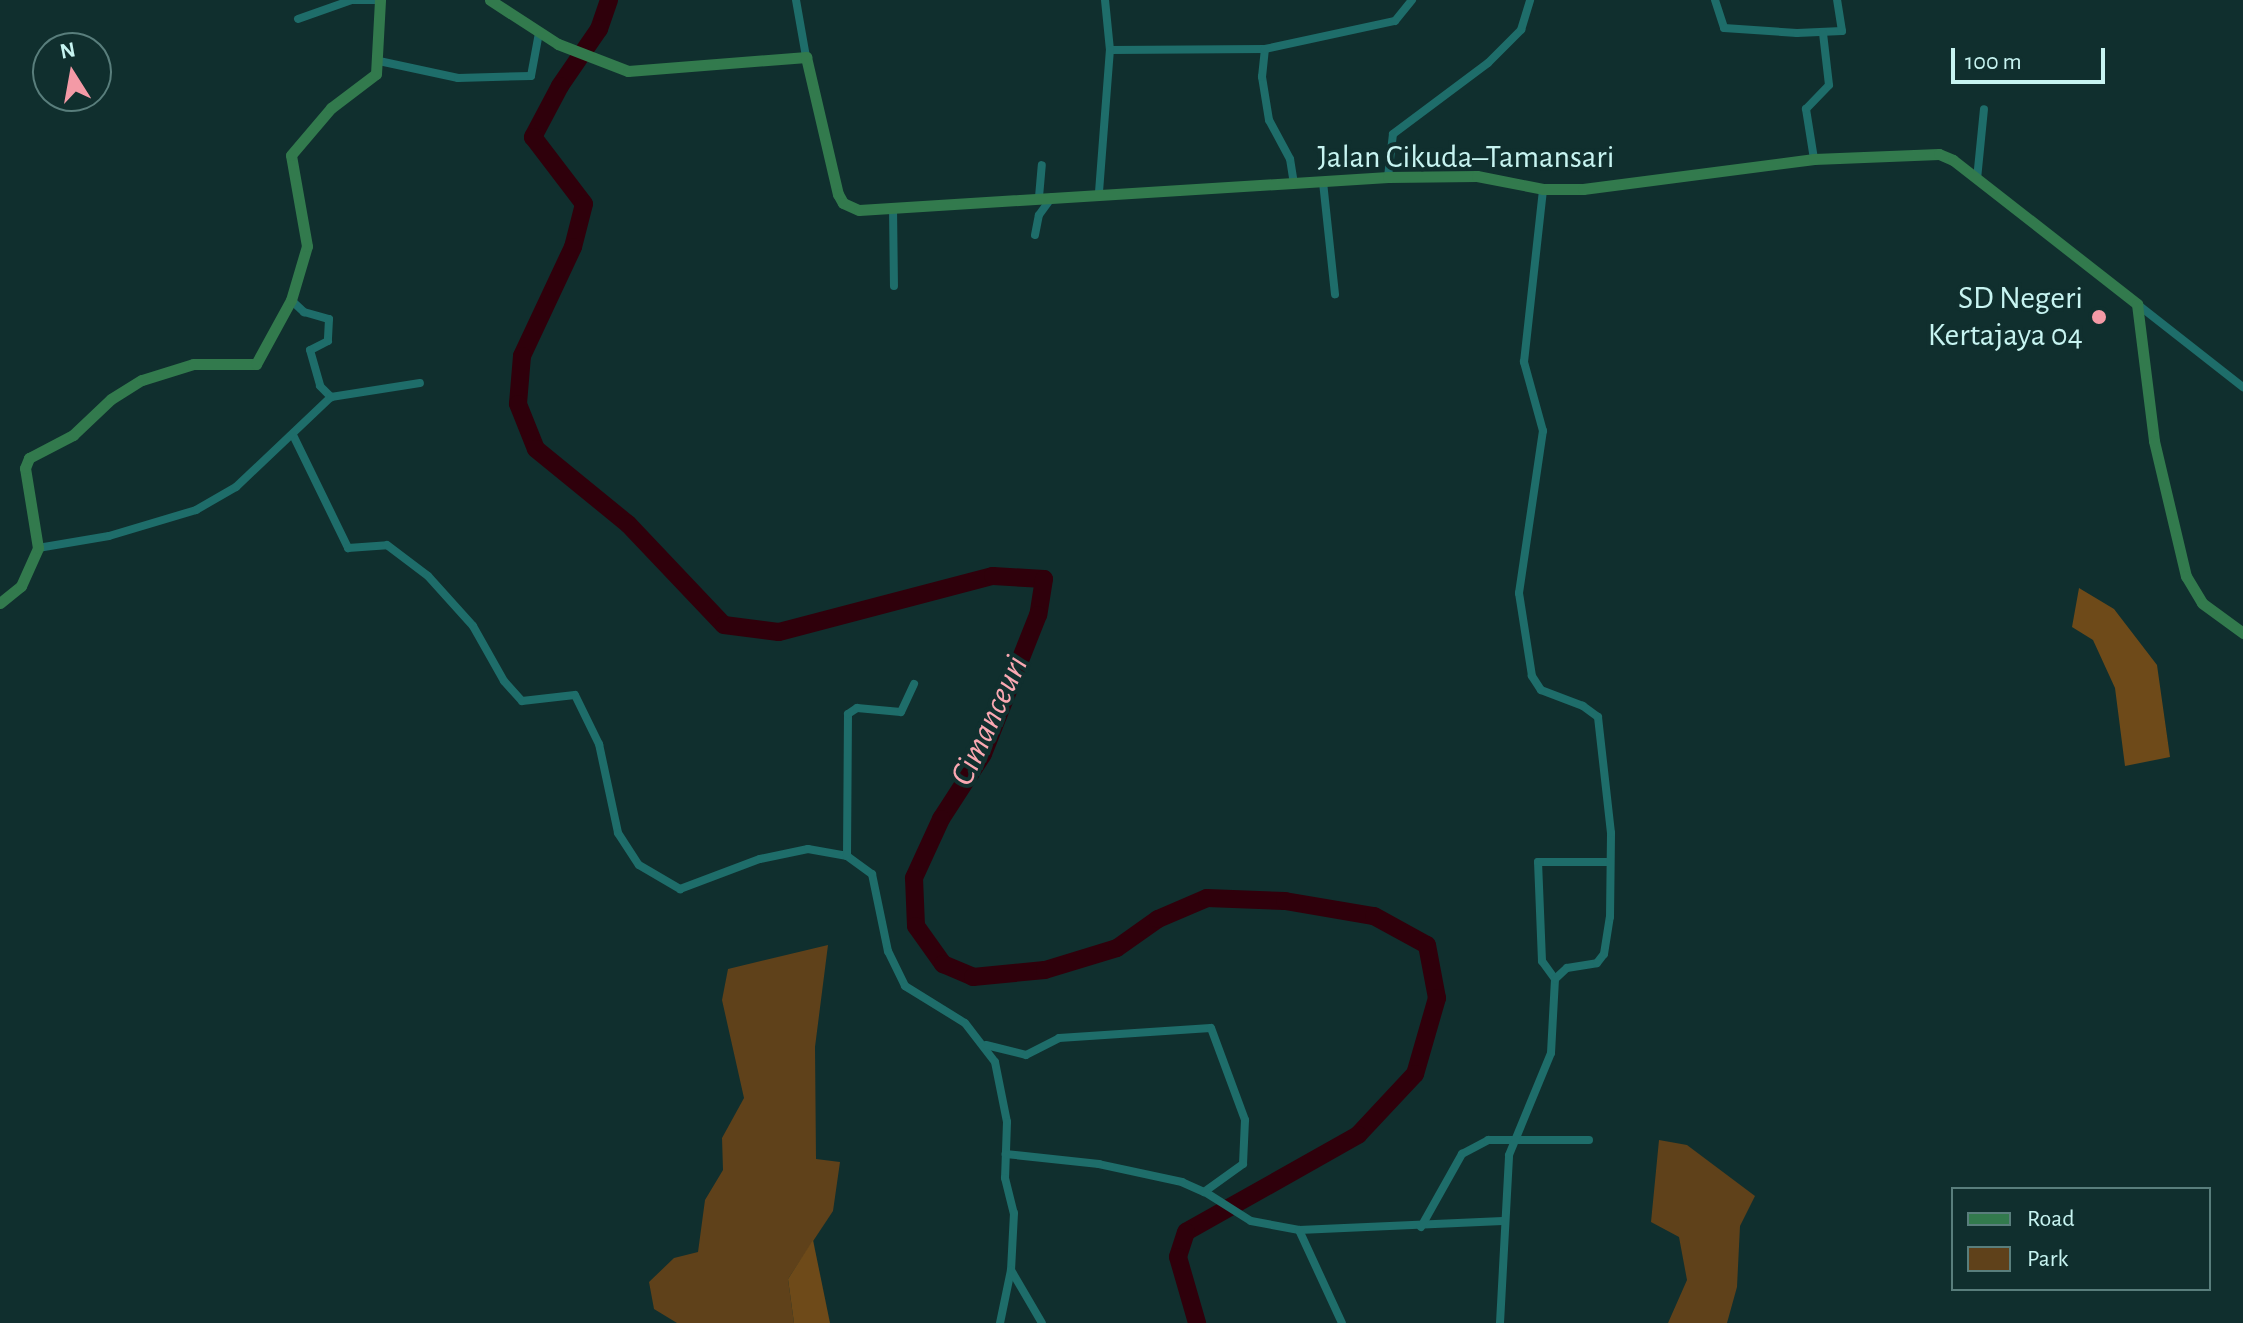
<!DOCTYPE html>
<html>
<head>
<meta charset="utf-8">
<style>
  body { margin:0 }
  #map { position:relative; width:2243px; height:1323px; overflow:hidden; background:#102f2e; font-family:"Alegreya Sans",sans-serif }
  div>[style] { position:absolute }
  .green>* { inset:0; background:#5f411a }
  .forest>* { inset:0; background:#6e4a19 }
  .river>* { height:18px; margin:-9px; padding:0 9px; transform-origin:9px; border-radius:9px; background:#2f000b }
  .street>* { height:8px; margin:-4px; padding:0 4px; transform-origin:4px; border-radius:4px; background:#1e6d6a }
  .secondary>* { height:11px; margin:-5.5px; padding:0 5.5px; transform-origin:5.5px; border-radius:5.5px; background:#327a4d }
  .dots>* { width:22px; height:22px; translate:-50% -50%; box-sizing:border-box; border:4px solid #102f2e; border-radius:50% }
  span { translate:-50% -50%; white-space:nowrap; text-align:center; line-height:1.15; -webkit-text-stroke:8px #102f2e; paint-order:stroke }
  .street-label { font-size:32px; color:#c7f4f1 }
  .poi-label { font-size:32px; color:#c7f4f1 }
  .right { translate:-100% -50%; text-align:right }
  .water-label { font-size:34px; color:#faa8b2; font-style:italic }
  .legend { position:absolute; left:1951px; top:1187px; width:260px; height:104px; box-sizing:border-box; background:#102f2e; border:2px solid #597e7c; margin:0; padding:10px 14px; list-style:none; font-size:24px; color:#c7f4f1 }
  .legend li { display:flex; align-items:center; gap:16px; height:40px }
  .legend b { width:40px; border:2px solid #597e7c }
  .north { position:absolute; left:32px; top:32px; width:80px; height:80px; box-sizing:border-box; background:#102f2e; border:2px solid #597e7c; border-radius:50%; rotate:349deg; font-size:22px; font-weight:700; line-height:32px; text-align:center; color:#c7f4f1 }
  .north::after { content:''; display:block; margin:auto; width:28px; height:36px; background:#f49aa6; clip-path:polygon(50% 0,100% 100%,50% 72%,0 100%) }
  .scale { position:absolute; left:1951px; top:48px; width:154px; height:36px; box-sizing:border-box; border:4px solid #c7f4f1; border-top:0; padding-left:10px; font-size:24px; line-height:28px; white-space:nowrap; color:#c7f4f1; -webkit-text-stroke:6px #102f2e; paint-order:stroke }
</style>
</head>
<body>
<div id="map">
  <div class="green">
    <div style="clip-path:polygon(828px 945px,815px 1047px,816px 1159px,840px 1162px,833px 1211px,788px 1279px,794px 1323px,677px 1323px,654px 1309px,649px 1282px,674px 1258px,698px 1252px,705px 1200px,723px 1170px,722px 1138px,744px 1098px,722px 1000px,728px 969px)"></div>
    <div style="clip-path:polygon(1659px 1140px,1687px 1145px,1755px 1196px,1740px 1226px,1737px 1287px,1727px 1323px,1668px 1323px,1687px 1280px,1679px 1237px,1651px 1222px)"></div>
  </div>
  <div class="forest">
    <div style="clip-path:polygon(2079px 588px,2114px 609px,2157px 665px,2170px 757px,2125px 766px,2115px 688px,2093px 640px,2072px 627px)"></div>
    <div style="clip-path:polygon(813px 1240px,830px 1323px,794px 1323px,788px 1279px)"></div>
  </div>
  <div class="river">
    <div style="left:609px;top:0;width:31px;rotate:109deg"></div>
    <div style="left:599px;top:29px;width:69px;rotate:124.4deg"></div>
    <div style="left:560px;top:86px;width:58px;rotate:117.9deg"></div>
    <div style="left:533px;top:137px;width:84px;rotate:52.7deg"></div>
    <div style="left:584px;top:204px;width:44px;rotate:104.3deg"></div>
    <div style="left:573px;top:247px;width:120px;rotate:115.1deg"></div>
    <div style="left:522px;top:356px;width:48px;rotate:94.8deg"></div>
    <div style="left:518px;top:404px;width:48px;rotate:68.2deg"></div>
    <div style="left:536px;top:449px;width:119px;rotate:39.2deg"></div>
    <div style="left:628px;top:524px;width:139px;rotate:46.5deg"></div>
    <div style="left:724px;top:625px;width:55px;rotate:7.3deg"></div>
    <div style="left:779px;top:632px;width:221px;rotate:-14.7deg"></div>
    <div style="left:993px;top:576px;width:51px;rotate:3.4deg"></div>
    <div style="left:1044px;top:579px;width:36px;rotate:99deg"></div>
    <div style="left:1038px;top:615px;width:149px;rotate:111.6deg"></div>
    <div style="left:983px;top:754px;width:77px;rotate:122.9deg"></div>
    <div style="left:941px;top:819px;width:65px;rotate:114.6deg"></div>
    <div style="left:914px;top:878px;width:48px;rotate:87.6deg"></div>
    <div style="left:916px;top:926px;width:47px;rotate:54.6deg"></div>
    <div style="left:943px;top:964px;width:33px;rotate:23deg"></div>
    <div style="left:973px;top:977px;width:72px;rotate:-5.6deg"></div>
    <div style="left:1045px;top:970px;width:75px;rotate:-17deg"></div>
    <div style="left:1117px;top:948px;width:50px;rotate:-35.3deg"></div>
    <div style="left:1158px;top:919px;width:53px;rotate:-23.2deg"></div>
    <div style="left:1207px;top:898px;width:78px;rotate:2.2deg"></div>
    <div style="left:1285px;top:901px;width:90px;rotate:9.6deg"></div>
    <div style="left:1374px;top:916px;width:60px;rotate:28.7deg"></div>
    <div style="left:1427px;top:945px;width:54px;rotate:79.3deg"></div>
    <div style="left:1437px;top:998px;width:79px;rotate:106.1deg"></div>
    <div style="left:1415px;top:1074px;width:83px;rotate:133.1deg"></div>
    <div style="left:1358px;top:1135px;width:197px;rotate:150.6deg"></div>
    <div style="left:1186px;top:1232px;width:26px;rotate:108deg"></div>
    <div style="left:1178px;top:1257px;width:69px;rotate:73.9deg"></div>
  </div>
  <div class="street">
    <div style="left:352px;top:0;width:28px"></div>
    <div style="left:796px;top:0;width:58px;rotate:80deg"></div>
    <div style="left:1105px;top:0;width:50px;rotate:84.3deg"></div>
    <div style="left:1110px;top:50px;width:155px;rotate:-0.4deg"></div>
    <div style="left:1715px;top:0;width:29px;rotate:72deg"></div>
    <div style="left:1724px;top:28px;width:73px;rotate:3.9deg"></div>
    <div style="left:1797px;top:33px;width:45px;rotate:-2.5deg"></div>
    <div style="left:1842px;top:31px;width:31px;rotate:-99deg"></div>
    <div style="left:298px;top:19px;width:57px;rotate:-19.4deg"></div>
    <div style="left:379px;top:61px;width:81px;rotate:12.1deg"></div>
    <div style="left:458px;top:78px;width:73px;rotate:-1.6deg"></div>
    <div style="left:531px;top:76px;width:44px;rotate:-79.5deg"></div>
    <div style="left:1814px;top:159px;width:51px;rotate:-99.1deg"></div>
    <div style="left:1806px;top:109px;width:33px;rotate:-46deg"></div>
    <div style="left:1829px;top:85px;width:52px;rotate:-96.6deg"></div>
    <div style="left:1388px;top:177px;width:43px;rotate:-83.4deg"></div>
    <div style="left:1393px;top:134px;width:119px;rotate:-36.8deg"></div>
    <div style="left:1488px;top:63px;width:47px;rotate:-45deg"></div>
    <div style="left:1521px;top:30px;width:31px;rotate:-73deg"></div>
    <div style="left:1977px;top:179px;width:70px;rotate:-84.3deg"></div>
    <div style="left:1323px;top:182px;width:113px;rotate:83.9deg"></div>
    <div style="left:1294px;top:184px;width:25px;rotate:-99deg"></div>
    <div style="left:1290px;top:159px;width:44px;rotate:-118.3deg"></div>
    <div style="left:1269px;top:120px;width:44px;rotate:-99.2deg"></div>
    <div style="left:1262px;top:77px;width:28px;rotate:-84deg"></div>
    <div style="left:1265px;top:49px;width:133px;rotate:-12.2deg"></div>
    <div style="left:1395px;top:21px;width:27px;rotate:-51deg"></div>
    <div style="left:1099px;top:192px;width:142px;rotate:-85.6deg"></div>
    <div style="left:1039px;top:197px;width:32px;rotate:-85deg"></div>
    <div style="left:893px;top:207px;width:79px;rotate:89.3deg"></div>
    <div style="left:1035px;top:235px;width:20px;rotate:-79deg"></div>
    <div style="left:1039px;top:215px;width:22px;rotate:-54deg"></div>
    <div style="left:291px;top:300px;width:18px;rotate:43deg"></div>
    <div style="left:304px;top:312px;width:26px;rotate:16deg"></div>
    <div style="left:329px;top:319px;width:22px;rotate:93deg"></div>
    <div style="left:328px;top:341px;width:20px;rotate:153deg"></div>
    <div style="left:310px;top:350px;width:37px;rotate:74deg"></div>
    <div style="left:320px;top:386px;width:16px;rotate:45deg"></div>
    <div style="left:2137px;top:304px;width:135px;rotate:38.1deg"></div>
    <div style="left:293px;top:435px;width:126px;rotate:64deg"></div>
    <div style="left:348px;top:548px;width:39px;rotate:-4deg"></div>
    <div style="left:387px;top:545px;width:51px;rotate:37.1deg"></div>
    <div style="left:428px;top:576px;width:67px;rotate:48deg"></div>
    <div style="left:473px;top:626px;width:63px;rotate:60.6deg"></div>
    <div style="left:504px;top:681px;width:27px;rotate:48deg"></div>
    <div style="left:522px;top:701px;width:53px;rotate:-6.5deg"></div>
    <div style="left:575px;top:695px;width:55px;rotate:63.9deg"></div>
    <div style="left:599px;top:744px;width:91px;rotate:77.9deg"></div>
    <div style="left:618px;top:833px;width:38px;rotate:57deg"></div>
    <div style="left:639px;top:865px;width:48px;rotate:30.3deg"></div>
    <div style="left:680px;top:889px;width:85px;rotate:-20.6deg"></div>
    <div style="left:760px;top:859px;width:49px;rotate:-11.8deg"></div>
    <div style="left:808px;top:849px;width:40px;rotate:10deg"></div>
    <div style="left:847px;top:856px;width:31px;rotate:36deg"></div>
    <div style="left:872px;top:874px;width:79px;rotate:78.3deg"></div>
    <div style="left:888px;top:951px;width:39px;rotate:64deg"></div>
    <div style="left:905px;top:986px;width:70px;rotate:31.7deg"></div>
    <div style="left:965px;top:1023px;width:49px;rotate:52.4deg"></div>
    <div style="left:995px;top:1062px;width:61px;rotate:78.7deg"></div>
    <div style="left:1007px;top:1122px;width:56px;rotate:92deg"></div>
    <div style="left:1005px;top:1178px;width:36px;rotate:76deg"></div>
    <div style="left:1014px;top:1213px;width:57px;rotate:93deg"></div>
    <div style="left:1011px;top:1270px;width:54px;rotate:101.7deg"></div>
    <div style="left:38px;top:548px;width:72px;rotate:-9.6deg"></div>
    <div style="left:109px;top:536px;width:91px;rotate:-16.6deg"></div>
    <div style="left:196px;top:510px;width:46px;rotate:-29.9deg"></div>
    <div style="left:236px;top:487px;width:131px;rotate:-43.5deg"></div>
    <div style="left:331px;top:397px;width:90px;rotate:-8.9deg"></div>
    <div style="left:847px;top:856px;width:142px;rotate:-89.6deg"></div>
    <div style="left:848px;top:714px;width:11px;rotate:-34deg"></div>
    <div style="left:857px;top:708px;width:44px;rotate:5.2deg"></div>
    <div style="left:901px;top:712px;width:31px;rotate:-65deg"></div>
    <div style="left:1555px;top:979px;width:22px;rotate:-126deg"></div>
    <div style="left:1542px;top:961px;width:99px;rotate:-92.3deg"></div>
    <div style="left:1538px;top:862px;width:72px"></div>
    <div style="left:986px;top:1045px;width:41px;rotate:14deg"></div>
    <div style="left:1026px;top:1055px;width:37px;rotate:-27deg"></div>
    <div style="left:1059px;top:1038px;width:152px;rotate:-3.8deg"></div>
    <div style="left:1211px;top:1028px;width:98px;rotate:69.7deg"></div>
    <div style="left:1245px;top:1120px;width:44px;rotate:92.6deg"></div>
    <div style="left:1243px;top:1164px;width:48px;rotate:144.3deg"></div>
    <div style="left:1204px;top:1192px;width:24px;rotate:-156deg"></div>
    <div style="left:1182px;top:1182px;width:85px;rotate:-167.8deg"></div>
    <div style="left:1099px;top:1164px;width:94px;rotate:-173.9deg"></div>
    <div style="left:1205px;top:1192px;width:54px;rotate:32.2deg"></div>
    <div style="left:1251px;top:1221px;width:49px;rotate:10.6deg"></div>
    <div style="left:1299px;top:1230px;width:204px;rotate:-2.5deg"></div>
    <div style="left:1421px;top:1227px;width:84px;rotate:-60.7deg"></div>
    <div style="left:1462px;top:1154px;width:30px;rotate:-28deg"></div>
    <div style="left:1488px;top:1140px;width:101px"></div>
    <div style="left:1299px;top:1230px;width:102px;rotate:65.2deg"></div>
    <div style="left:1011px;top:1270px;width:61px;rotate:59.7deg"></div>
    <div style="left:1500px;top:1323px;width:168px;rotate:-86.9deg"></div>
    <div style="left:1509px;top:1155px;width:110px;rotate:-67.6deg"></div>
    <div style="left:1551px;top:1053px;width:74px;rotate:-86.9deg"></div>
    <div style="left:1555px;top:979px;width:16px;rotate:-43deg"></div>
    <div style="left:1567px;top:968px;width:30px;rotate:-9deg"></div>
    <div style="left:1597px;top:963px;width:11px;rotate:-52deg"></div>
    <div style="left:1604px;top:954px;width:37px;rotate:-81deg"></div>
    <div style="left:1610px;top:917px;width:84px;rotate:-89.3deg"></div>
    <div style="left:1611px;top:833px;width:117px;rotate:-96.4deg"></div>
    <div style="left:1598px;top:717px;width:19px;rotate:-144deg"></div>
    <div style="left:1583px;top:706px;width:45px;rotate:-159.1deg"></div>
    <div style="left:1541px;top:690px;width:17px;rotate:-123deg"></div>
    <div style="left:1532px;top:676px;width:84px;rotate:-98.9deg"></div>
    <div style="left:1519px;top:593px;width:164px;rotate:-81.6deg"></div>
    <div style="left:1543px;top:431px;width:72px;rotate:-105.4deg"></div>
    <div style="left:1524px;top:362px;width:174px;rotate:-83.7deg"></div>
  </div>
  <div class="secondary">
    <div style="left:490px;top:0;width:81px;rotate:32.9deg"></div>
    <div style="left:558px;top:44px;width:75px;rotate:21.1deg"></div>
    <div style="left:628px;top:71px;width:179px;rotate:-4.5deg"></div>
    <div style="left:806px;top:57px;width:141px;rotate:76.9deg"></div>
    <div style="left:838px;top:194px;width:10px;rotate:61deg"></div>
    <div style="left:843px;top:203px;width:17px;rotate:24deg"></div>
    <div style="left:859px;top:210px;width:530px;rotate:-3.57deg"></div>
    <div style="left:1388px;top:177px;width:89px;rotate:-0.6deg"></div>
    <div style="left:1477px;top:176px;width:67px;rotate:11.1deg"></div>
    <div style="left:1543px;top:189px;width:40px"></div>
    <div style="left:1583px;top:189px;width:233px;rotate:-7.4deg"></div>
    <div style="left:1814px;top:159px;width:125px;rotate:-2.3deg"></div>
    <div style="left:1939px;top:154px;width:15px;rotate:23deg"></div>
    <div style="left:1953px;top:160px;width:234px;rotate:38deg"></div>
    <div style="left:2137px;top:304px;width:138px;rotate:82.9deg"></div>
    <div style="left:2154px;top:441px;width:139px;rotate:76.7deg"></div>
    <div style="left:2186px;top:576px;width:31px;rotate:59deg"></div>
    <div style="left:2202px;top:603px;width:51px;rotate:36.2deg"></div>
    <div style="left:0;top:603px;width:27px;rotate:-39deg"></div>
    <div style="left:21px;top:586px;width:42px;rotate:-65.9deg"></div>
    <div style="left:38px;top:548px;width:81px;rotate:-99.2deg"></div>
    <div style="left:25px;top:468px;width:11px;rotate:-68deg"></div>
    <div style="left:29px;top:458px;width:50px;rotate:-27.6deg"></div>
    <div style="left:73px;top:435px;width:52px;rotate:-43.5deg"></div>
    <div style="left:111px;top:399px;width:36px;rotate:-32deg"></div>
    <div style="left:142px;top:380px;width:53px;rotate:-17.4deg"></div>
    <div style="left:193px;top:364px;width:63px"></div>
    <div style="left:256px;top:364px;width:73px;rotate:-61.3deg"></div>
    <div style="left:291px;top:300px;width:56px;rotate:-73.5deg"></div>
    <div style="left:307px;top:246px;width:92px;rotate:-100deg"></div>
    <div style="left:291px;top:155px;width:62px;rotate:-49.6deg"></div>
    <div style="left:331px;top:108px;width:56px;rotate:-37.1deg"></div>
    <div style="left:376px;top:74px;width:74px;rotate:-86.9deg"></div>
  </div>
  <div class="dots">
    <div style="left:2099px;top:317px;background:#f49aa6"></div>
  </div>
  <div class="street-label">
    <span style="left:1466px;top:157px">Jalan Cikuda–Tamansari</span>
  </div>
  <div class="poi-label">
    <span class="right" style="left:2083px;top:317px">SD Negeri<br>Kertajaya 04</span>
  </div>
  <div class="water-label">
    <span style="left:990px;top:721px;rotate:-65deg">Cimanceuri</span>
  </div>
  <ul class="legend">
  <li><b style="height:10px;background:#327a4d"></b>Road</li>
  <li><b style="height:22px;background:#5f411a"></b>Park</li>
  </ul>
  <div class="north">N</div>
  <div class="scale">100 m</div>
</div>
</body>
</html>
